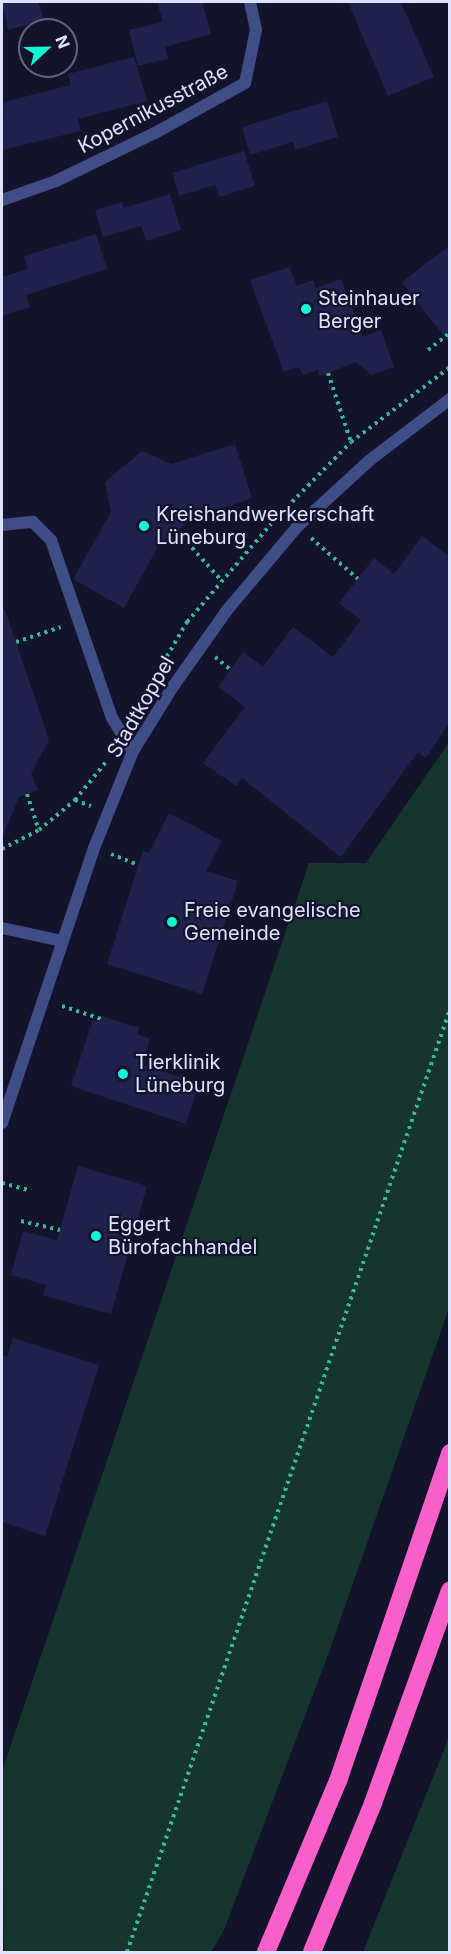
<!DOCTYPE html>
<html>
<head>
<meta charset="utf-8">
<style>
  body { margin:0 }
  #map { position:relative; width:451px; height:1954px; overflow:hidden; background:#13142c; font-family:Inter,sans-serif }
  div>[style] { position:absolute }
  .green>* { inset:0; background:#16352d }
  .building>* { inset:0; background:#20214c }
  .path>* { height:4px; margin-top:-2px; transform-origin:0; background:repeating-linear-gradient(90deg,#37b994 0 3px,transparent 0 7.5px) }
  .street>* { height:12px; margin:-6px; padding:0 6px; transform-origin:6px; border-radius:6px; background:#404e88 }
  .highway>* { height:18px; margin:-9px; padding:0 9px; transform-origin:9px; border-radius:9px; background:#f85fcb }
  .dots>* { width:16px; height:16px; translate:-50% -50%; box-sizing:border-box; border:3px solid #13142c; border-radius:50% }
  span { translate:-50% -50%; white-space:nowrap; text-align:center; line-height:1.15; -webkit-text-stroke:4.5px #13142c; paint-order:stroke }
  .street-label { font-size:20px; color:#dfe2fe }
  .poi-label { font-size:20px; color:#dfe2fe }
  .left { translate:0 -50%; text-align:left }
  .frame { position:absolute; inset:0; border:3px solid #dfe2fe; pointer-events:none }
  .north { position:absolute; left:18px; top:18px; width:60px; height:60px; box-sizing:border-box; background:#13142c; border:2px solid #656680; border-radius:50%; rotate:68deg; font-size:16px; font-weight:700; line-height:24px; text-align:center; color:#dfe2fe }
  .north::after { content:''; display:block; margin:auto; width:21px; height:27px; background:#14f5d8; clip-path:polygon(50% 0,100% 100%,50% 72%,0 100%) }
</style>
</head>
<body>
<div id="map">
  <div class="green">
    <div style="clip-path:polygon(449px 742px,449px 1308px,329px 1652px,224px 1930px,211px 1952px,4px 1952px,2px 1771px,309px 863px,366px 863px)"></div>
    <div style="clip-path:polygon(449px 1735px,449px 1952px,363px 1952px,444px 1750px)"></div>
  </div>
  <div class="building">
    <div style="clip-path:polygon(2px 2px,38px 2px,44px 20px,8px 30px)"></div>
    <div style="clip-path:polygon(157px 2px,202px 2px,211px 34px,165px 47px,168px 59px,138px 66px,129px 30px,163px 22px)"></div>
    <div style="clip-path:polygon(348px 2px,401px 2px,434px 77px,388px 96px)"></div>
    <div style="clip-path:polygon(134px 57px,147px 101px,78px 119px,81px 131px,2px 150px,4px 102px,71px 85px,68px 74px)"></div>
    <div style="clip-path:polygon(327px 101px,338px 137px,295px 150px,293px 142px,250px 155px,242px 127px)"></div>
    <div style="clip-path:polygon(244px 151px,255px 186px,219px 197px,215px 185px,179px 196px,172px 173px)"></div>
    <div style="clip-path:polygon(170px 194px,181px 230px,146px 241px,141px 226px,103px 237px,95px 210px,122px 202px,124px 208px)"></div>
    <div style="clip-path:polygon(96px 234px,107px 269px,26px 295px,30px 307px,2px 316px,2px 277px,28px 269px,24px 256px)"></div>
    <div style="clip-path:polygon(450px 245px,450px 344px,402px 282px)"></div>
    <div style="clip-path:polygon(290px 267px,297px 286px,313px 280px,316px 288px,341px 279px,363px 337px,381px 330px,394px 367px,371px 375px,356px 362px,320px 376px,318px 370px,303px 375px,299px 367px,284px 372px,250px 280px)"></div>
    <div style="clip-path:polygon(235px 444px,252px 498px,191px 520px,159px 545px,124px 608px,73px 579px,111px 512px,105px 482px,142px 451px,171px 464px)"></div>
    <div style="clip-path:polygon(422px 536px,450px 557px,450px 722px,426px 758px,418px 752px,341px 857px,242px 778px,236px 786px,203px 763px,245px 707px,218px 687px,243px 652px,263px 667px,293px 627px,333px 657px,361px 620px,339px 603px,374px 558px,394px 574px)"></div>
    <div style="clip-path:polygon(5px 610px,49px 740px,31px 773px,38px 790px,19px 797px,2px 838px,2px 611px)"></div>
    <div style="clip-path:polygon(169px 813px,222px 841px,206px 871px,238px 881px,202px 994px,107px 964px,143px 851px,149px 853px)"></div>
    <div style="clip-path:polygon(102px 1016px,139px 1028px,137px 1034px,150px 1039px,142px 1065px,199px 1083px,186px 1124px,71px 1086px,93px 1020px,100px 1022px)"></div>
    <div style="clip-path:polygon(78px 1166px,147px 1186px,111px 1314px,43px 1295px,46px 1285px,11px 1275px,23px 1231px,57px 1240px)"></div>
    <div style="clip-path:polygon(13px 1338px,99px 1365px,45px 1536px,2px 1522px,2px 1356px,7px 1357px)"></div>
  </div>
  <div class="path">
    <div style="left:428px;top:350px;width:28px;rotate:-38deg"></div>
    <div style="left:328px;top:373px;width:73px;rotate:71.6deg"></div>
    <div style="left:292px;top:502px;width:84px;rotate:-45.5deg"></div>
    <div style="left:351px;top:442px;width:124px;rotate:-37.1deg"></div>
    <div style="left:177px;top:531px;width:66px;rotate:48.1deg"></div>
    <div style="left:311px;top:538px;width:62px;rotate:41.1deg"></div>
    <div style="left:16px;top:642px;width:47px;rotate:-18.4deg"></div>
    <div style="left:215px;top:657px;width:21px;rotate:39deg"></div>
    <div style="left:163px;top:663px;width:48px;rotate:-59.7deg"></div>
    <div style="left:187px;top:622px;width:129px;rotate:-49.4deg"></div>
    <div style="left:27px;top:794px;width:38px;rotate:72deg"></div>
    <div style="left:75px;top:800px;width:17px;rotate:21deg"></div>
    <div style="left:2px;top:849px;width:42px;rotate:-27.2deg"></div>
    <div style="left:39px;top:830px;width:47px;rotate:-39.8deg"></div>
    <div style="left:75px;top:800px;width:49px;rotate:-50.8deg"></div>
    <div style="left:111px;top:854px;width:29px;rotate:22deg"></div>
    <div style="left:62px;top:1006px;width:41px;rotate:18.4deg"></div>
    <div style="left:2px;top:1183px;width:30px;rotate:15deg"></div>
    <div style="left:21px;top:1221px;width:40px;rotate:13deg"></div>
    <div style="left:127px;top:1952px;width:997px;rotate:-71.09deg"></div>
  </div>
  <div class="street">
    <div style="left:2px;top:200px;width:57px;rotate:-19.4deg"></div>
    <div style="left:56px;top:181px;width:110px;rotate:-25.9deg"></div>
    <div style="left:155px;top:133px;width:103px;rotate:-29.1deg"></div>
    <div style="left:245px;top:83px;width:54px;rotate:-78.3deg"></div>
    <div style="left:256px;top:30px;width:29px;rotate:-102deg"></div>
    <div style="left:2px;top:525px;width:31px;rotate:-6deg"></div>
    <div style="left:33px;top:522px;width:25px;rotate:45deg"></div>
    <div style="left:51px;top:540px;width:188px;rotate:71.1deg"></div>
    <div style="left:112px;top:718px;width:39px;rotate:58deg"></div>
    <div style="left:2px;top:928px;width:61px;rotate:12.2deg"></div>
    <div style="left:2px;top:1123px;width:290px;rotate:-71.5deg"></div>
    <div style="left:94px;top:848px;width:105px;rotate:-68.1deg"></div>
    <div style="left:133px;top:751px;width:74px;rotate:-58.2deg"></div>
    <div style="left:172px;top:688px;width:97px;rotate:-54.7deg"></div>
    <div style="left:228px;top:609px;width:109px;rotate:-49.9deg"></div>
    <div style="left:298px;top:526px;width:98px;rotate:-42.5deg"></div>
    <div style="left:370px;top:460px;width:101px;rotate:-37.3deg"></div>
  </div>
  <div class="highway">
    <div style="left:266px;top:1952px;width:186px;rotate:-67.2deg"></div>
    <div style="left:338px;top:1781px;width:347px;rotate:-71.1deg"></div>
    <div style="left:312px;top:1952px;width:161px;rotate:-67.7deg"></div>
    <div style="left:373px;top:1803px;width:226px;rotate:-70.1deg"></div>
  </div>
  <div class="dots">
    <div style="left:306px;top:309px;background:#14f5d8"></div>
    <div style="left:144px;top:526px;background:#14f5d8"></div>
    <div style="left:172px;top:922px;background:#14f5d8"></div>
    <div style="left:123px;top:1074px;background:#14f5d8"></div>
    <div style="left:96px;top:1236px;background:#14f5d8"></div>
  </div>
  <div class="street-label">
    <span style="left:153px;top:109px;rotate:-28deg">Kopernikusstraße</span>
    <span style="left:141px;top:707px;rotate:-60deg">Stadtkoppel</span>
  </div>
  <div class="poi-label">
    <span class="left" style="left:318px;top:310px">Steinhauer<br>Berger</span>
    <span class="left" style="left:156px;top:526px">Kreishandwerkerschaft<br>Lüneburg</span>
    <span class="left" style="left:184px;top:922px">Freie evangelische<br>Gemeinde</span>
    <span class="left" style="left:135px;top:1074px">Tierklinik<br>Lüneburg</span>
    <span class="left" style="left:108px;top:1236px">Eggert<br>Bürofachhandel</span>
  </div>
  <div class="frame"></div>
  <div class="north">N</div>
</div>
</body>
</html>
